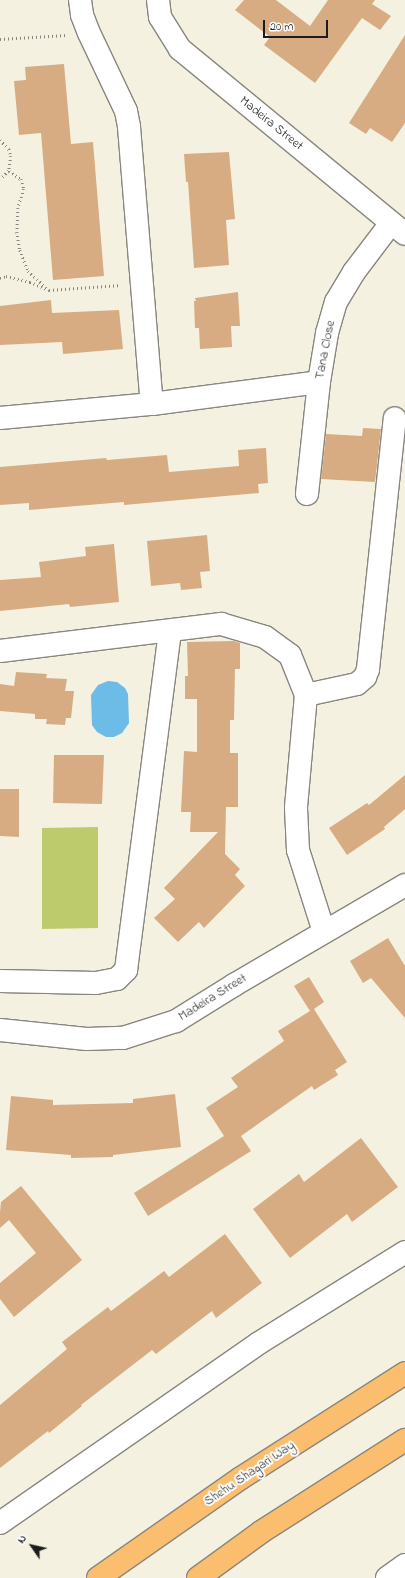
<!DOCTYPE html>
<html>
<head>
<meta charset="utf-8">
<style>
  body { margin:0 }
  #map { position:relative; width:405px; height:1578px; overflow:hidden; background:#f4f1e0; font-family:"Indie Flower",sans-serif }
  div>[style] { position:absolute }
  .green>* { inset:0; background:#becb6d }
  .water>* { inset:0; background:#6dbbe7 }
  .building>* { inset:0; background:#d8ac82 }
  .path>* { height:2.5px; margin-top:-1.25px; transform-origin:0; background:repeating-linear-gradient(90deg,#88867e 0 1px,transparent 0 4px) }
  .roads { filter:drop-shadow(1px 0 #88867e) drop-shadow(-1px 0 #88867e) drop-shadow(0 1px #88867e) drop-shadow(0 -1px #88867e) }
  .minor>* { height:22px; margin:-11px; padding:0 11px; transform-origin:11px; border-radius:11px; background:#fff }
  .major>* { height:22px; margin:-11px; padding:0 11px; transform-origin:11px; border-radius:11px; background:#fbbd6e }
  span { translate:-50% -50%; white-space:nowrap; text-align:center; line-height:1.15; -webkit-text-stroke:4px #fff; paint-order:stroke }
  .street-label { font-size:13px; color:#1c1c1c }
  .north { position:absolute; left:12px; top:1526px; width:40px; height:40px; -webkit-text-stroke:3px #fff; paint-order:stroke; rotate:304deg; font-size:11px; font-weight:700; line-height:16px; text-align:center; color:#1c1c1c }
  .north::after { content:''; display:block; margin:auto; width:14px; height:18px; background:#1c1c1c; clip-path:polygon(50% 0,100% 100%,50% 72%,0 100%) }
  .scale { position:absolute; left:263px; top:20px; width:65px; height:18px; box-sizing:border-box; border:2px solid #1c1c1c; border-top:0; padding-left:5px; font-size:12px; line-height:14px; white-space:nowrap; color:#1c1c1c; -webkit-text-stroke:3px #fff; paint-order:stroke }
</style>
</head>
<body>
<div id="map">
  <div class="green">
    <div style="clip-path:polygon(98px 827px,98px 928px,42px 929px,42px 828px)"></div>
  </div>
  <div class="water">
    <div style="clip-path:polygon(108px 681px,117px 682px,125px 688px,128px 694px,129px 723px,122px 733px,114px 737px,106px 737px,97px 732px,92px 725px,91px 695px,98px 685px)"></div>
  </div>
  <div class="building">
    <div style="clip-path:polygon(244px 0,276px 0,310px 26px,328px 0,375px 0,372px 4px,391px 16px,380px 30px,362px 18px,315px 83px,264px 45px,270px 37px,235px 10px)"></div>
    <div style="clip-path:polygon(405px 35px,405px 123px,392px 142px,370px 128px,366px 134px,349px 123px)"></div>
    <div style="clip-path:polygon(64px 64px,71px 144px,93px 142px,104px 276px,53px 280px,41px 133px,19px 135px,14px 81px,26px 80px,25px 67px)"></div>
    <div style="clip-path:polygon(229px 152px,235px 219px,226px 220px,229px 265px,194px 268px,188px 182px,186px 182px,184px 154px)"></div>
    <div style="clip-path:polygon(238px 292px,240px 326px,231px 326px,232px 347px,200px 349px,199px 328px,195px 328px,194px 301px,196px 301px,195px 298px)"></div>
    <div style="clip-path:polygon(51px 300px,52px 313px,119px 310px,123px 349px,63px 354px,62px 342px,0 345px,0 306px)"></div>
    <div style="clip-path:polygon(363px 428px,381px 429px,375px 482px,321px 479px,326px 434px,362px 436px)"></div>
    <div style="clip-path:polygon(266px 448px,268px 483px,258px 484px,259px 493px,124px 505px,124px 502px,29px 510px,29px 503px,0 505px,0 467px,106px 458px,107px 460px,167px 455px,169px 472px,239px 466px,238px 450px)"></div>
    <div style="clip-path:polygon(207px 535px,210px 571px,200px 572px,202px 588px,181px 590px,180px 583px,151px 586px,147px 541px)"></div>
    <div style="clip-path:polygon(114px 544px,119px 602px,70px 607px,69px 604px,0 611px,0 580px,41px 577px,39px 562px,86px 556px,85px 547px)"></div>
    <div style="clip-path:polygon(234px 641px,240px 643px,240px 669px,235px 669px,234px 720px,230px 720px,230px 753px,238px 753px,238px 807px,226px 807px,225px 854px,240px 869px,235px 875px,245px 886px,204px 928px,199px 922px,178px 942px,154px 918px,175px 899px,164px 888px,218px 832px,190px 832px,191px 812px,181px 812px,184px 751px,197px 752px,197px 699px,185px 699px,185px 676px,188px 676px,187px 642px)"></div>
    <div style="clip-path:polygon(16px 672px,47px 674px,46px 678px,67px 679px,65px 691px,74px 691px,71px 718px,66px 718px,65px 725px,46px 724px,47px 719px,35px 719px,35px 714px,0 711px,0 684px,14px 686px)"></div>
    <div style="clip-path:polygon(54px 755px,104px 755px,102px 804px,53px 803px)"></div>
    <div style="clip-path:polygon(405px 775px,405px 809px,384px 827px,385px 829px,347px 855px,329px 828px,367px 803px,369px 805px)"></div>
    <div style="clip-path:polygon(0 789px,19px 789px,19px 837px,0 836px)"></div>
    <div style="clip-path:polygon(388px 938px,405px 966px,405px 1018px,371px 978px,363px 983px,350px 961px)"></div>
    <div style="clip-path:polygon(309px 977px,324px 1002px,314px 1009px,347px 1062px,335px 1070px,338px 1075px,314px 1090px,312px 1086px,241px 1136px,251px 1151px,148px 1216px,134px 1193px,224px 1136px,206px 1108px,238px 1087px,231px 1078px,284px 1041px,278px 1031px,310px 1011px,294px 986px)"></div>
    <div style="clip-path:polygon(175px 1094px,181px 1147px,113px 1155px,113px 1157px,71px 1158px,71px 1155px,6px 1150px,11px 1096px,53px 1100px,53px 1105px,133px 1103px,133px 1099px)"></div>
    <div style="clip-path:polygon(361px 1138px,398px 1187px,352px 1222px,347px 1214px,290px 1258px,253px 1209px,299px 1174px,304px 1182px)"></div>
    <div style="clip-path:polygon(21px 1186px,82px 1260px,14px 1317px,0 1299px,0 1283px,36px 1253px,9px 1220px,0 1228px,0 1212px,1px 1202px)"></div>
    <div style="clip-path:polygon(225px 1234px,262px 1283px,216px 1318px,212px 1311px,156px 1354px,152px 1350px,81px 1405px,82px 1406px,49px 1433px,48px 1431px,0 1468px,0 1405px,67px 1349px,62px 1342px,108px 1307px,111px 1311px,164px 1271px,169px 1277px)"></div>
  </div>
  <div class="path">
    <div style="left:0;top:39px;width:67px;rotate:-3.4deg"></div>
    <div style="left:0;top:140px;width:13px;rotate:45deg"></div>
    <div style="left:9px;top:149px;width:7px;rotate:74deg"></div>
    <div style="left:11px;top:156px;width:15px;rotate:98deg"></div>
    <div style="left:9px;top:171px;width:12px;rotate:138deg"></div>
    <div style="left:9px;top:171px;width:14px;rotate:34deg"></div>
    <div style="left:21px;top:179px;width:10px;rotate:73deg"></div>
    <div style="left:24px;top:189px;width:20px;rotate:108deg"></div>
    <div style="left:18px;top:208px;width:24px;rotate:92deg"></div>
    <div style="left:17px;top:232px;width:18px;rotate:81deg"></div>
    <div style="left:20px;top:250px;width:22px;rotate:69deg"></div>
    <div style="left:28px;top:271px;width:25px;rotate:42deg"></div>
    <div style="left:0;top:278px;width:6px;rotate:-18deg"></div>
    <div style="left:6px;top:276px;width:25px;rotate:14deg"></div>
    <div style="left:30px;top:282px;width:21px;rotate:23deg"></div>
    <div style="left:49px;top:290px;width:72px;rotate:-4deg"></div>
  </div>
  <div class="roads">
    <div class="minor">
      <div style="left:80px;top:0;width:15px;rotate:82deg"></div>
      <div style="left:82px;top:15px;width:19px;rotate:69deg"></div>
      <div style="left:89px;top:33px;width:86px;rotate:64.6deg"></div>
      <div style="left:126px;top:111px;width:16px;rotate:79deg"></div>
      <div style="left:129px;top:127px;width:278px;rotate:85.3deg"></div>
      <div style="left:158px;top:0;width:17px;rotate:83deg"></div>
      <div style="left:160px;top:17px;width:38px;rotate:58deg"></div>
      <div style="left:180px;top:49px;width:291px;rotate:39.4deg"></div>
      <div style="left:0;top:418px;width:153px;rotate:-5.3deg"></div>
      <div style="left:152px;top:404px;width:168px;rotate:-7.5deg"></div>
      <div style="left:307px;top:494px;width:113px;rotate:-83.9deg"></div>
      <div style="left:319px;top:382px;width:50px;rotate:-80.7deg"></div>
      <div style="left:327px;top:333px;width:32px;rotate:-74deg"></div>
      <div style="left:336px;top:302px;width:35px;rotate:-59deg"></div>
      <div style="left:354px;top:272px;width:61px;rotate:-52.9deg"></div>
      <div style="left:0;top:651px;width:223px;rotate:-7deg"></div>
      <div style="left:221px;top:624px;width:46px;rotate:16.5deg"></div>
      <div style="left:265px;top:637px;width:31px;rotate:36deg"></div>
      <div style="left:290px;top:655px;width:43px;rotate:68.2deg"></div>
      <div style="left:306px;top:695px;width:113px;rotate:95.1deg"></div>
      <div style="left:296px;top:808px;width:42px;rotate:87.3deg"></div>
      <div style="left:298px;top:850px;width:86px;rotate:72.4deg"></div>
      <div style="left:306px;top:695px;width:52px;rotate:-12.2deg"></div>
      <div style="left:357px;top:684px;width:11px;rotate:-41deg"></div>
      <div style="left:365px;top:677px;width:9px;rotate:-69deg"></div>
      <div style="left:368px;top:669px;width:252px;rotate:-83.9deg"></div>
      <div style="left:0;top:981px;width:96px;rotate:1.2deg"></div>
      <div style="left:96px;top:983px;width:21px;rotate:-11deg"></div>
      <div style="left:117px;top:979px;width:13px;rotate:-45deg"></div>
      <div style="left:126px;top:970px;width:341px;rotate:-82.6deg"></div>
      <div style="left:0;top:1030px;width:87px;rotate:5.9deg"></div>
      <div style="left:87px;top:1039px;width:36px;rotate:-2deg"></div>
      <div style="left:123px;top:1038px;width:56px;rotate:-17.8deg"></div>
      <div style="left:176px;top:1021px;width:68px;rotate:-31.8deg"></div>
      <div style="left:234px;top:985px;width:198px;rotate:-30.3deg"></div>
      <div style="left:0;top:1523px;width:315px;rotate:-34.8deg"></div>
      <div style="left:259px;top:1343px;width:172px;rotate:-31.9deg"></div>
      <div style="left:387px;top:1578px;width:22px;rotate:-36deg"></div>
    </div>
    <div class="major">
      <div style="left:98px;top:1578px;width:174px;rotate:-35deg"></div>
      <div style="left:241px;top:1478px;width:195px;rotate:-32.6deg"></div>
      <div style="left:198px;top:1578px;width:78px;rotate:-36.1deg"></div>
      <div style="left:261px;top:1532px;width:171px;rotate:-32.6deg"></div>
    </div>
  </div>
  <div class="street-label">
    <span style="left:271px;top:124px;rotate:39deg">Madeira Street</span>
    <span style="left:326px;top:350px;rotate:-79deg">Tana Close</span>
    <span style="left:213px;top:998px;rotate:-32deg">Madeira Street</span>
    <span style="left:250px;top:1474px;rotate:-34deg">Shehu Shagari Way</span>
  </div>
  <div class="north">N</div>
  <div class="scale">20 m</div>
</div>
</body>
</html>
